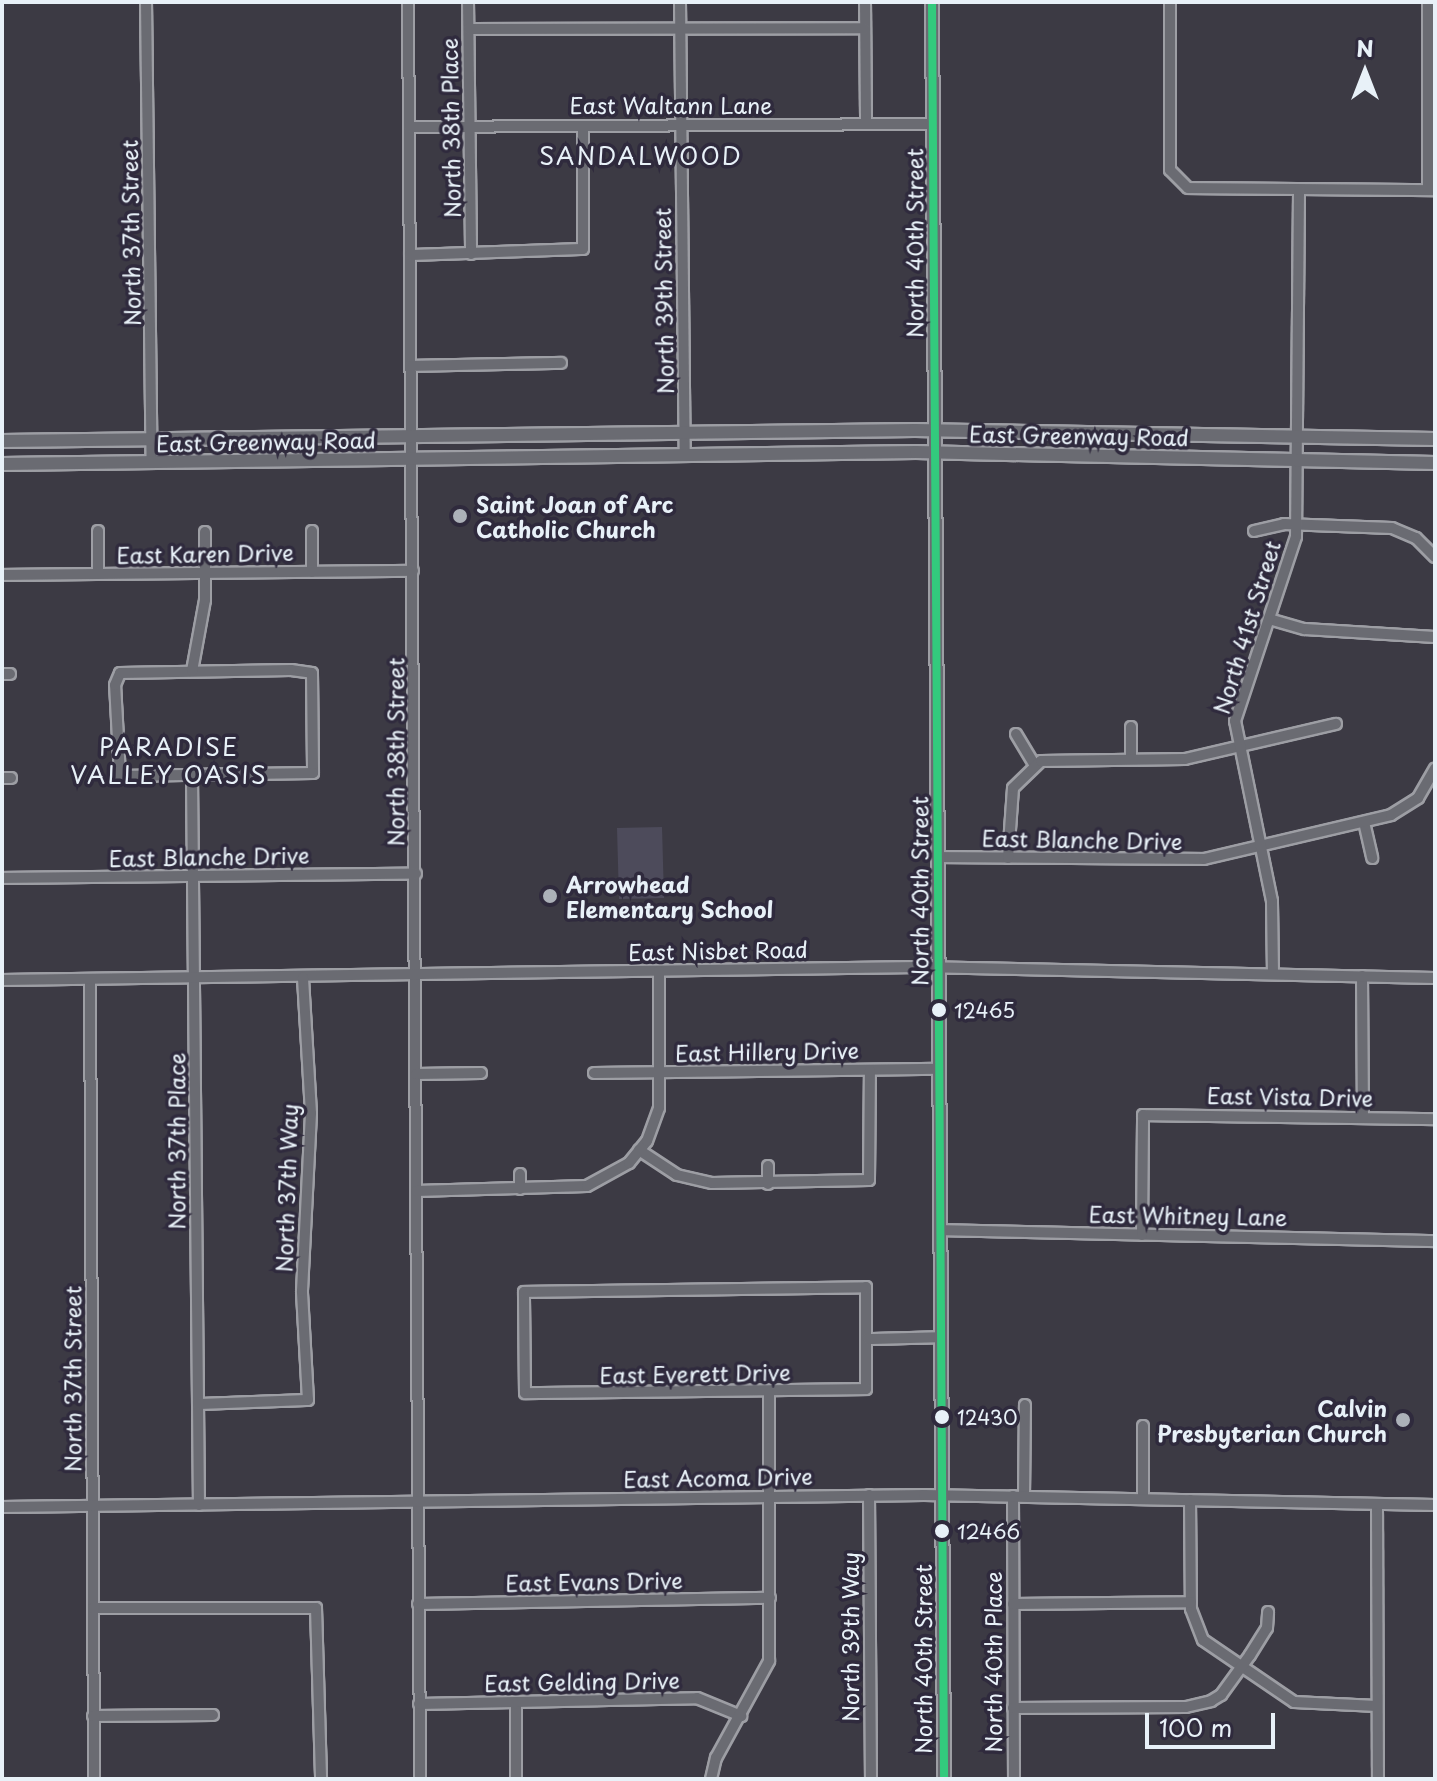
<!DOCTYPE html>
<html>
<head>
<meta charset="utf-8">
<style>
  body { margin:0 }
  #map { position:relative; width:1437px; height:1781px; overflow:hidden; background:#3c3a44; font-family:"Playpen Sans",sans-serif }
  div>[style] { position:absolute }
  .green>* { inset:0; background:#4d4b5b }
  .roads { filter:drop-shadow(2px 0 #9d9ea4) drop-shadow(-2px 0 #9d9ea4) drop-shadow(0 2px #9d9ea4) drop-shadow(0 -2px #9d9ea4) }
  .minor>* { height:10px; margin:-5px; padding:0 5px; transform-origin:5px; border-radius:5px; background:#6a6b72 }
  .major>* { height:12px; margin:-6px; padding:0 6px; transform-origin:6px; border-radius:6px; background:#6a6b72 }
  .bus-1>* { height:8px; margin:-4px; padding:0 4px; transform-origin:4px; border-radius:4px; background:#33ca7d }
  .dots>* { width:22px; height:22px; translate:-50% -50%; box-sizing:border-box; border:4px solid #2f2a3d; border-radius:50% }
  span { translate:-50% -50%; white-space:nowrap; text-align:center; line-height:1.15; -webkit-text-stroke:7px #2f2a3d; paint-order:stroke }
  .bus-label { font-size:20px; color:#e8f1f8 }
  .left { translate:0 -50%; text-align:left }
  .street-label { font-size:22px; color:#e8f1f8 }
  .poi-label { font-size:22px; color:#e8f1f8; font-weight:700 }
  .right { translate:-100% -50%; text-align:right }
  .neighbourhood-label { font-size:24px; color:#e8f1f8; letter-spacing:2px }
  .frame { position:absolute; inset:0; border:4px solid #e8f1f8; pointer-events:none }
  .north { position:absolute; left:1325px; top:32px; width:80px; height:80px; -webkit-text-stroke:6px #2f2a3d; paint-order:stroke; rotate:0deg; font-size:22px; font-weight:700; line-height:32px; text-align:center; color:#e8f1f8 }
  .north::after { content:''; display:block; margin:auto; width:28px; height:36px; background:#e8f1f8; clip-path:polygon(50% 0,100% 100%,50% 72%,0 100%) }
  .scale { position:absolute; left:1145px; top:1713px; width:130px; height:36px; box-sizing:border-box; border:4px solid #e8f1f8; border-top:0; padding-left:10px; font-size:24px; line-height:28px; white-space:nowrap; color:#e8f1f8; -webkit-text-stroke:6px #2f2a3d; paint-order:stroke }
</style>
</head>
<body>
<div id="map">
  <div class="green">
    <div style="clip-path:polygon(662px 827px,664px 898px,619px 899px,617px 828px)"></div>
  </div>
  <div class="roads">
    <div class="minor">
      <div style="left:146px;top:2px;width:460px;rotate:89.3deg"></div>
      <div style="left:408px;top:2px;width:1777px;rotate:89.61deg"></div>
      <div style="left:468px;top:2px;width:252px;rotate:89.3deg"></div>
      <div style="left:680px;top:2px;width:453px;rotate:89.4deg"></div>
      <div style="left:865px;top:2px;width:122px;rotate:89.5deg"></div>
      <div style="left:1170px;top:2px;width:168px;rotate:90deg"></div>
      <div style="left:1170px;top:170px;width:25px;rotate:45deg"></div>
      <div style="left:1188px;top:188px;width:247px;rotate:0.5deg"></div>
      <div style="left:1428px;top:2px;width:188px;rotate:90deg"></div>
      <div style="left:469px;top:29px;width:396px;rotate:-0.1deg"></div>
      <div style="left:409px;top:127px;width:524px;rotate:-0.33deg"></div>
      <div style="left:410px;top:255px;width:173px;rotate:-2deg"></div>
      <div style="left:583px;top:249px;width:123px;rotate:-90deg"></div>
      <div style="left:412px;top:366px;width:149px;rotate:-1.2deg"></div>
      <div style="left:98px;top:531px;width:43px;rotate:90deg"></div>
      <div style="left:312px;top:531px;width:41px;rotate:90deg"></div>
      <div style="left:1254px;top:531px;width:31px;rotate:-13deg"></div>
      <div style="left:1284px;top:524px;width:108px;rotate:2.1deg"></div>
      <div style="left:1392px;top:528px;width:26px;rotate:23deg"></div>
      <div style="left:1416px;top:538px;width:27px;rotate:45deg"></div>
      <div style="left:2px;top:575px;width:411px;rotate:-0.6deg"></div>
      <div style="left:1269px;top:619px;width:37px;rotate:16deg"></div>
      <div style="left:1305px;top:629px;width:130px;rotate:3.5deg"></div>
      <div style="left:291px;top:670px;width:21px;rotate:8deg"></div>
      <div style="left:312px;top:673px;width:100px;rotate:89.4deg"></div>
      <div style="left:313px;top:773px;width:193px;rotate:179.1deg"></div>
      <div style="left:120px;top:776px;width:91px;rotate:-93.1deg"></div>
      <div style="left:115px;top:685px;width:13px;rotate:-67deg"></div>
      <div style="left:120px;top:673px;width:171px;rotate:-1deg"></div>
      <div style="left:192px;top:671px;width:72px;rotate:-79.6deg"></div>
      <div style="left:205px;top:600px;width:68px;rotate:-90deg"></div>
      <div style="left:2px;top:674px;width:8px"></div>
      <div style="left:1016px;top:734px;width:35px;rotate:59deg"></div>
      <div style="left:1131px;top:759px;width:32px;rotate:-90deg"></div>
      <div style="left:192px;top:777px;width:728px;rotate:89.45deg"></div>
      <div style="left:2px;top:778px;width:9px"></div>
      <div style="left:1364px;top:822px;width:37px;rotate:77deg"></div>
      <div style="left:938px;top:857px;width:266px;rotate:0.4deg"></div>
      <div style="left:1204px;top:859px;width:192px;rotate:-13.2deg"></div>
      <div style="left:1391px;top:815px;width:32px;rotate:-32deg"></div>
      <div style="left:1418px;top:798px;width:34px;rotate:-60deg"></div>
      <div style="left:1008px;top:858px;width:70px;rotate:-85.9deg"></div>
      <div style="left:1013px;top:788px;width:39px;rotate:-44deg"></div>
      <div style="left:1041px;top:761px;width:144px;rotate:-0.8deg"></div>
      <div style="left:1185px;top:759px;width:155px;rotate:-13.1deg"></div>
      <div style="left:2px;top:878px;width:414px;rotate:-0.6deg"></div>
      <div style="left:1273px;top:974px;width:73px;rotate:-90.8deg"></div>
      <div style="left:1272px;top:901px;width:184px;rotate:-101.6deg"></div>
      <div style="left:1235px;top:721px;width:194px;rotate:-71.7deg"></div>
      <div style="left:1296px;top:537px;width:346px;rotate:-89.5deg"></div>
      <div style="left:1362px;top:976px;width:142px;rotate:89.6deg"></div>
      <div style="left:90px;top:979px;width:800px;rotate:89.71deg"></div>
      <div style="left:2px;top:980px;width:917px;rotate:-0.81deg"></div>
      <div style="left:919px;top:967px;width:516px;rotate:1.22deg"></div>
      <div style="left:594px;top:1073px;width:346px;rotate:-0.7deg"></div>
      <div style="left:416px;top:1074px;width:65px;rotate:-0.9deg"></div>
      <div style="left:639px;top:1150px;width:45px;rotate:33.3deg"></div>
      <div style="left:677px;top:1175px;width:36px;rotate:13deg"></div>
      <div style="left:712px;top:1183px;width:157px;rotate:-1.1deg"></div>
      <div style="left:869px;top:1180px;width:110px;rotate:-89.5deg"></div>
      <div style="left:768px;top:1166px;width:18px;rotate:90deg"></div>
      <div style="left:520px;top:1174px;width:15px;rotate:90deg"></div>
      <div style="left:416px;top:1191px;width:171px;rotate:-1.7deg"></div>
      <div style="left:587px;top:1186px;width:48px;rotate:-28.7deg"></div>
      <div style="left:629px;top:1163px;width:28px;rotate:-51deg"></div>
      <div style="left:647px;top:1141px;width:35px;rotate:-70deg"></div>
      <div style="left:659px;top:1108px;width:137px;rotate:-90deg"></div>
      <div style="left:941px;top:1230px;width:494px;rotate:1.3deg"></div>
      <div style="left:1142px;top:1235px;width:120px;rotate:-89.5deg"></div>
      <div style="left:1143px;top:1115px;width:292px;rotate:0.8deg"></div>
      <div style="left:866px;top:1287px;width:102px;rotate:90deg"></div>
      <div style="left:866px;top:1389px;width:341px;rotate:179.3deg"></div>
      <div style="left:525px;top:1393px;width:101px;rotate:-90.6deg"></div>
      <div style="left:524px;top:1292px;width:342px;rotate:-0.8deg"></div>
      <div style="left:868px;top:1339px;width:74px;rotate:-1.5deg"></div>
      <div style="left:198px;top:1404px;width:110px;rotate:-2.1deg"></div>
      <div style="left:308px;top:1400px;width:109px;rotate:-93.2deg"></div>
      <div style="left:302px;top:1291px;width:178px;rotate:-87.1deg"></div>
      <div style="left:311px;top:1113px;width:136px;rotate:-93.4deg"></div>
      <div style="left:869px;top:1495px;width:284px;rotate:89.6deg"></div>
      <div style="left:1013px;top:1496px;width:283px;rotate:89.8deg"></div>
      <div style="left:1024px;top:1496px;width:91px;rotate:-89.4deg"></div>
      <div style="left:1143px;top:1499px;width:73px;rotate:-90deg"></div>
      <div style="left:1190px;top:1500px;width:109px;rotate:89.5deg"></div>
      <div style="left:1191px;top:1609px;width:33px;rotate:69deg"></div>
      <div style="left:1203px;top:1640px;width:110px;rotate:34.3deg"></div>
      <div style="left:1294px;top:1702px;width:83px;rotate:2.8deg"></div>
      <div style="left:1377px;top:1504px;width:275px;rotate:89.8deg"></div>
      <div style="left:2px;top:1507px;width:922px;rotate:-0.75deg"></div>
      <div style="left:924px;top:1495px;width:511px;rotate:1.12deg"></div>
      <div style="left:418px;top:1604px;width:352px;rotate:-1deg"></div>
      <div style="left:1013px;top:1604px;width:178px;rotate:-0.6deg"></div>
      <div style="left:93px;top:1608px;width:223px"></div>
      <div style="left:316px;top:1608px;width:171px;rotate:88.3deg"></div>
      <div style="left:516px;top:1703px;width:76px;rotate:90deg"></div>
      <div style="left:419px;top:1704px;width:278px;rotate:-1.2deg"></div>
      <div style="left:697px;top:1698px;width:48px;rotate:22.2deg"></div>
      <div style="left:1013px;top:1708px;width:173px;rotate:-0.3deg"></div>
      <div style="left:1186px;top:1707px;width:26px;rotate:-13deg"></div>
      <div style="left:1211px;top:1701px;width:12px;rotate:-31deg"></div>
      <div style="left:1221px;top:1695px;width:49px;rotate:-54.1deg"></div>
      <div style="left:1250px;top:1655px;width:32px;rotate:-58deg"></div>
      <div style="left:1267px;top:1628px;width:16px;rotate:-86deg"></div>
      <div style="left:93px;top:1716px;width:120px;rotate:-0.5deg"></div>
      <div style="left:711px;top:1779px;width:22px;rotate:-77deg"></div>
      <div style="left:716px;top:1758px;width:111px;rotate:-61.3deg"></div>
      <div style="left:769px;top:1661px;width:270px;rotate:-90deg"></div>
    </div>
    <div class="major">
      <div style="left:932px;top:2px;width:1777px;rotate:89.61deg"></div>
      <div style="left:2px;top:441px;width:913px;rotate:-0.69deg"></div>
      <div style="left:915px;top:430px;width:520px;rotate:0.99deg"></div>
      <div style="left:2px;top:464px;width:914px;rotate:-0.75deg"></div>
      <div style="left:916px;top:452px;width:519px;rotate:1.21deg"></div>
    </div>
  </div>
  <div class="bus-1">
    <div style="left:932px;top:2px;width:1777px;rotate:89.61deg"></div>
  </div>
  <div class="dots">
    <div style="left:460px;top:516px;background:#acb1b9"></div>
    <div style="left:550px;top:896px;background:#acb1b9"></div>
    <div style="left:939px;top:1010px;background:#e8f1f8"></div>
    <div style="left:942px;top:1417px;background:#e8f1f8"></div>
    <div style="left:1403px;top:1420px;background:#acb1b9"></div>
    <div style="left:942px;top:1531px;background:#e8f1f8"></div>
  </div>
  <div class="bus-label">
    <span class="left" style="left:954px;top:1010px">12465</span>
    <span class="left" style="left:957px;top:1417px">12430</span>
    <span class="left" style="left:957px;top:1531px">12466</span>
  </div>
  <div class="street-label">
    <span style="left:671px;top:105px">East Waltann Lane</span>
    <span style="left:450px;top:128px;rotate:-91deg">North 38th Place</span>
    <span style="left:130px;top:233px;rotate:-91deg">North 37th Street</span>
    <span style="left:914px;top:243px;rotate:-90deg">North 40th Street</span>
    <span style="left:663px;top:301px;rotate:-91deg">North 39th Street</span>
    <span style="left:1079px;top:435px;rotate:1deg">East Greenway Road</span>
    <span style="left:266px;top:441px;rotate:-1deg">East Greenway Road</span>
    <span style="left:205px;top:553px;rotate:-1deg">East Karen Drive</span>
    <span style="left:1246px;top:627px;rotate:-73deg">North 41st Street</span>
    <span style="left:395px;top:752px;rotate:-90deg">North 38th Street</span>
    <span style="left:1082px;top:839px;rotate:1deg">East Blanche Drive</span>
    <span style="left:209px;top:856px;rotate:-1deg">East Blanche Drive</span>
    <span style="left:919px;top:891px;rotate:-90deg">North 40th Street</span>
    <span style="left:718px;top:950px;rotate:-1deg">East Nisbet Road</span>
    <span style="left:767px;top:1051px;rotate:-1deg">East Hillery Drive</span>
    <span style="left:1290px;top:1096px;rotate:1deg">East Vista Drive</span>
    <span style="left:176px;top:1141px;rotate:-90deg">North 37th Place</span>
    <span style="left:286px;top:1188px;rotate:-88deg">North 37th Way</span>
    <span style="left:1188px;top:1215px;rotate:1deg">East Whitney Lane</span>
    <span style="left:695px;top:1373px;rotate:-1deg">East Everett Drive</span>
    <span style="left:72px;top:1379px;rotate:-90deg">North 37th Street</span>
    <span style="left:718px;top:1477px;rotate:-1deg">East Acoma Drive</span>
    <span style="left:594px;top:1581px;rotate:-1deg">East Evans Drive</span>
    <span style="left:850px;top:1637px;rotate:-90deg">North 39th Way</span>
    <span style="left:923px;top:1659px;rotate:-90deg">North 40th Street</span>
    <span style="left:993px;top:1662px;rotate:-90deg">North 40th Place</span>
    <span style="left:582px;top:1681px;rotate:-1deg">East Gelding Drive</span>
  </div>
  <div class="poi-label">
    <span class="left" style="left:476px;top:516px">Saint Joan of Arc<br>Catholic Church</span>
    <span class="left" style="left:566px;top:896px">Arrowhead<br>Elementary School</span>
    <span class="right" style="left:1387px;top:1420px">Calvin<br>Presbyterian Church</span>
  </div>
  <div class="neighbourhood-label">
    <span style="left:641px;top:156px">SANDALWOOD</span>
    <span style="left:169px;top:761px">PARADISE<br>VALLEY OASIS</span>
  </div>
  <div class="frame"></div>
  <div class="north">N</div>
  <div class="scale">100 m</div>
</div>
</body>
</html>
